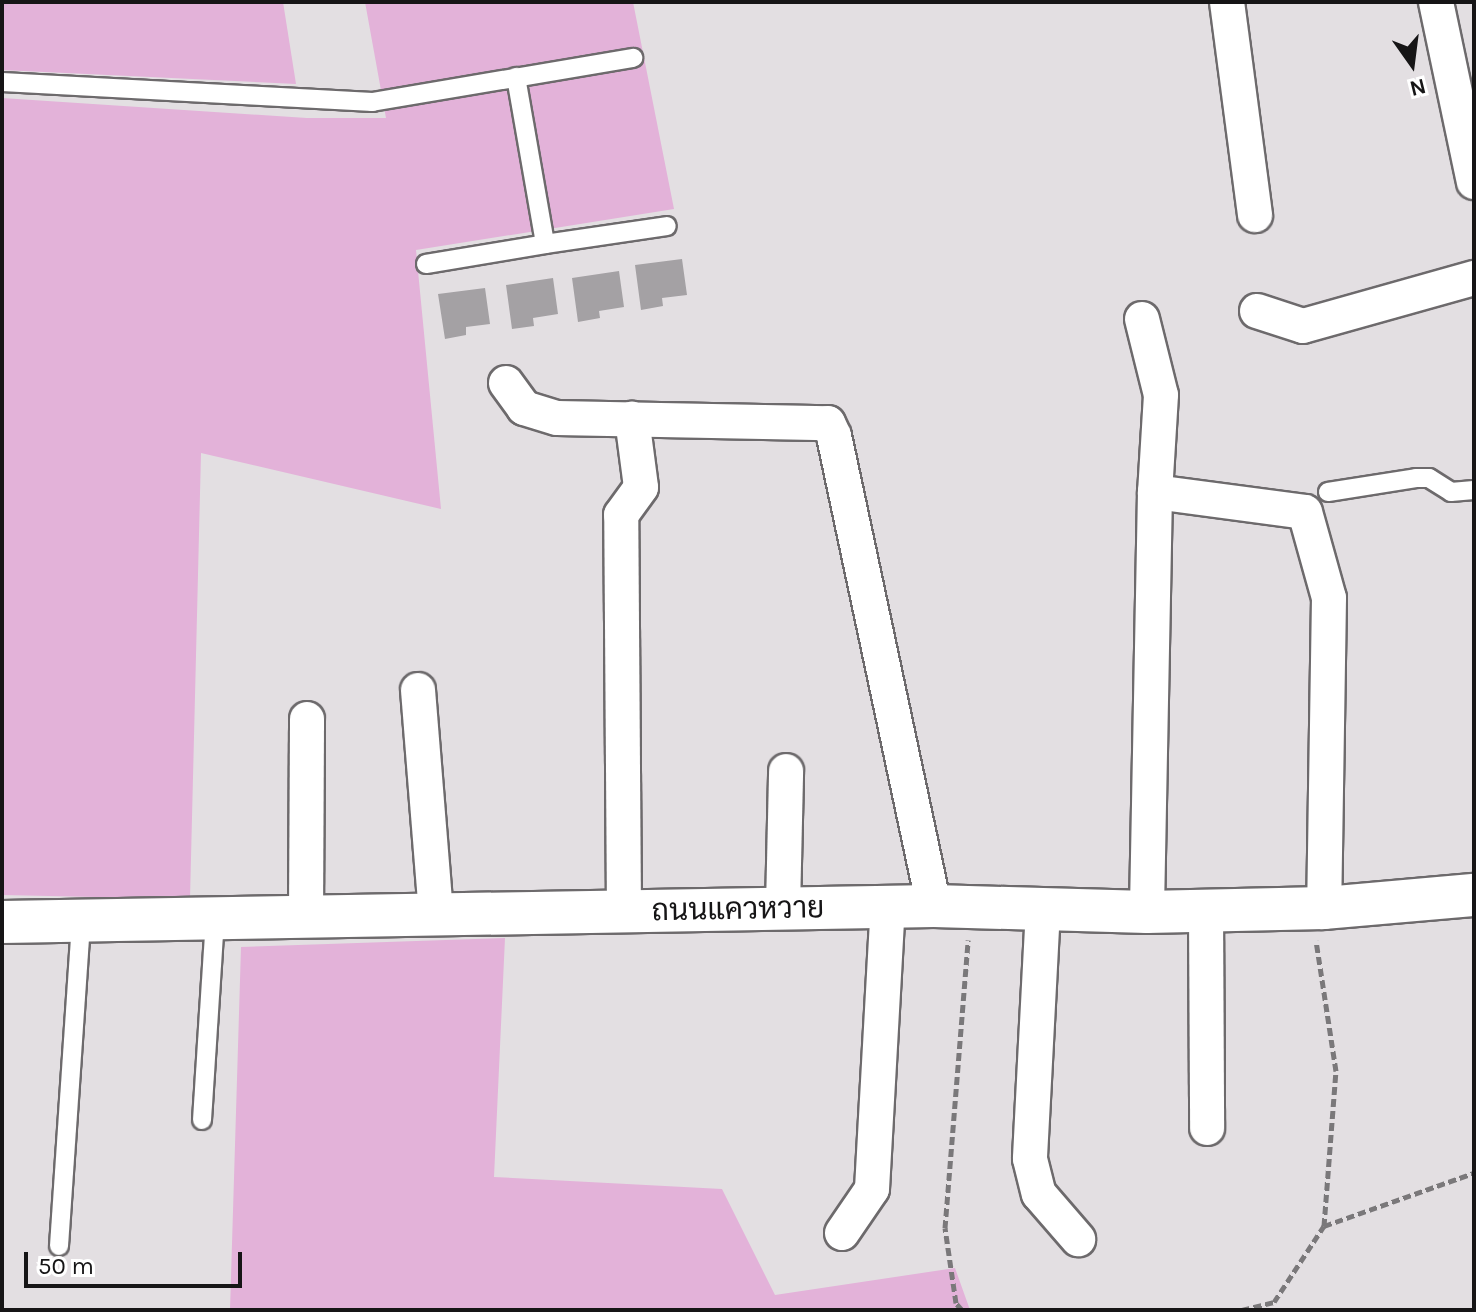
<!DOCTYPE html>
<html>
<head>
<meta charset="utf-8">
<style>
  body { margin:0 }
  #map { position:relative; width:1476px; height:1312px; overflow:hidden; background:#e3dfe2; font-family:Karla,Sarabun,sans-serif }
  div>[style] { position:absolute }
  .green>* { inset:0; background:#e3b2d9 }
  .building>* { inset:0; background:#a4a1a4 }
  .path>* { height:5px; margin-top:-2.5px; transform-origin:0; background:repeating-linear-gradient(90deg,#7a787a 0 8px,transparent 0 12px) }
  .roads { filter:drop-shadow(2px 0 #6d6a6c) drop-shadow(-2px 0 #6d6a6c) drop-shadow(0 2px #6d6a6c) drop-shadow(0 -2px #6d6a6c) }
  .service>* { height:18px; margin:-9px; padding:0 9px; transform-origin:9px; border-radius:9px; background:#fff }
  .minor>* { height:34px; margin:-17px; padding:0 17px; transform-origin:17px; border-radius:17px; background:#fff }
  .tertiary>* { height:42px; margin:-21px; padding:0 21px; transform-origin:21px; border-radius:21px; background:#fff }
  span { translate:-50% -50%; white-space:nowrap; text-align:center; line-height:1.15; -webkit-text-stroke:8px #fff; paint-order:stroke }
  .street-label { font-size:30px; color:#161516 }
  .frame { position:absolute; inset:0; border:4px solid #161516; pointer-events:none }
  .north { position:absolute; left:1372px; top:24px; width:80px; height:80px; -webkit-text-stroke:6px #fff; paint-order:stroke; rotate:166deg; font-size:22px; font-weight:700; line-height:32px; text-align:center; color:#161516 }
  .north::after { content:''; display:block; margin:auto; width:28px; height:36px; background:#161516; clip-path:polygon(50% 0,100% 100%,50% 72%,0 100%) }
  .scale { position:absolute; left:24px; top:1252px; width:218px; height:36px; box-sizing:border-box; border:4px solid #161516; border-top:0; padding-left:10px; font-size:24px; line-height:28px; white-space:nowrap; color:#161516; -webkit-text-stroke:6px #fff; paint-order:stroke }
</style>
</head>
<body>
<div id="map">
  <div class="green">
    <div style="clip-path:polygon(2px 2px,283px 2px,296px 84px,2px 70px)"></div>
    <div style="clip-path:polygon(365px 2px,633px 2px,674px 209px,416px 250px,441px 509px,201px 453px,190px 899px,2px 895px,2px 98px,307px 118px,386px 118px)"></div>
    <div style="clip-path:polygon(505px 938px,494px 1177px,722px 1189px,775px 1295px,955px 1268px,970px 1310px,230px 1310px,241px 947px)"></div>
  </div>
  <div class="building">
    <div style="clip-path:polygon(682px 259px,687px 295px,662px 298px,663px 306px,641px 310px,635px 265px)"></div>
    <div style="clip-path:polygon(619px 271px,624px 307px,599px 311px,600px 318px,578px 322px,572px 278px)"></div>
    <div style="clip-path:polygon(553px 278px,558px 314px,533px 318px,534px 326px,512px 329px,506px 285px)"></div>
    <div style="clip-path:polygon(485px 288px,490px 324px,466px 327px,466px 335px,445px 339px,438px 294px)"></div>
  </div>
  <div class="path">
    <div style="left:2px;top:338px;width:1px"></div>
    <div style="left:1324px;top:1226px;width:159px;rotate:-19.5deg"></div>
    <div style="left:962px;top:1310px;width:9px;rotate:-131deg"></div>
    <div style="left:956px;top:1303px;width:76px;rotate:-98.3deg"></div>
    <div style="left:945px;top:1228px;width:289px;rotate:-85.4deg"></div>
    <div style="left:1242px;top:1310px;width:33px;rotate:-14deg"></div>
    <div style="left:1274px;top:1302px;width:91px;rotate:-56.7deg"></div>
    <div style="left:1324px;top:1226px;width:155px;rotate:-85.6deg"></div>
    <div style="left:1336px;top:1071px;width:132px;rotate:-98.7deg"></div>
  </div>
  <div class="roads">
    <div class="service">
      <div style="left:516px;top:77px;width:169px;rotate:80.1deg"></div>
      <div style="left:545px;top:244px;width:123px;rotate:-8.4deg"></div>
      <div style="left:2px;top:82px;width:371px;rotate:3.1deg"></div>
      <div style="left:372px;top:102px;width:265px;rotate:-9.6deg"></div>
      <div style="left:426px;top:264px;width:121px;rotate:-9.5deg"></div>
      <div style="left:1328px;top:492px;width:89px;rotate:-9deg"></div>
      <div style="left:1416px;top:478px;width:13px"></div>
      <div style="left:1429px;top:478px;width:26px;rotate:32deg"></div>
      <div style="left:1451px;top:492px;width:23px;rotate:-5deg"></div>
      <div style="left:202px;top:1120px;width:201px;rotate:-86.3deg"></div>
      <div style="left:59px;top:1246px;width:326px;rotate:-86.1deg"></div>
    </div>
    <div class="minor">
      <div style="left:1227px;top:2px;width:215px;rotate:82.5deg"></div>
      <div style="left:1436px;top:2px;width:184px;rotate:78.1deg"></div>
      <div style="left:1257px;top:311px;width:48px;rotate:18.1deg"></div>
      <div style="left:1303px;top:326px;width:178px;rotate:-15.7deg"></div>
      <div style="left:1142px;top:319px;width:78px;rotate:76deg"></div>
      <div style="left:1161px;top:395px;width:97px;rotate:93.5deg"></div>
      <div style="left:1155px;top:492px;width:420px;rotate:91.1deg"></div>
      <div style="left:506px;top:383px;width:31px;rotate:54deg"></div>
      <div style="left:524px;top:408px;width:34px;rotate:17deg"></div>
      <div style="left:557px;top:418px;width:271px;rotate:1.1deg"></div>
      <div style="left:828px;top:423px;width:14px;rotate:65deg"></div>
      <div style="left:834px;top:436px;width:481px;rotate:78deg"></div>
      <div style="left:1155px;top:492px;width:151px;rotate:7.6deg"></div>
      <div style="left:1305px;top:512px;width:89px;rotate:74.4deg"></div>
      <div style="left:1329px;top:598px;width:310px;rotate:90.9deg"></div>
      <div style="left:418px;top:690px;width:225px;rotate:85.4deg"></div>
      <div style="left:783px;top:908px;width:137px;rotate:-88.7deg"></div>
      <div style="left:1043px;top:909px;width:250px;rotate:93deg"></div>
      <div style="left:1030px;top:1159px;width:36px;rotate:76deg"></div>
      <div style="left:1039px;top:1194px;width:60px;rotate:49.1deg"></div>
      <div style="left:624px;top:910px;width:395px;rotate:-90.4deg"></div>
      <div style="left:621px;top:515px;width:34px;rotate:-54deg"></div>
      <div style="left:641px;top:487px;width:69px;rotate:-97.5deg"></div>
      <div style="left:1206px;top:910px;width:218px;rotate:89.7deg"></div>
      <div style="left:306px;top:916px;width:197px;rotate:-89.7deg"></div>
      <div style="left:842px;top:1233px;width:53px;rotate:-55.7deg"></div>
      <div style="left:872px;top:1189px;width:282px;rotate:-86.8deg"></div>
    </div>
    <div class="tertiary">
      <div style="left:2px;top:922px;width:932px;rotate:-0.98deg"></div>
      <div style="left:934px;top:906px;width:213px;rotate:1.6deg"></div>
      <div style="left:1147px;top:912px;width:177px;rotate:-1.3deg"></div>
      <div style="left:1324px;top:908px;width:151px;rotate:-5deg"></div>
    </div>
  </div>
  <div class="street-label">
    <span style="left:738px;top:909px;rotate:-1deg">ถนนแควหวาย</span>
  </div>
  <div class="frame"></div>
  <div class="north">N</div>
  <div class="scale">50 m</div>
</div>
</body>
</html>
